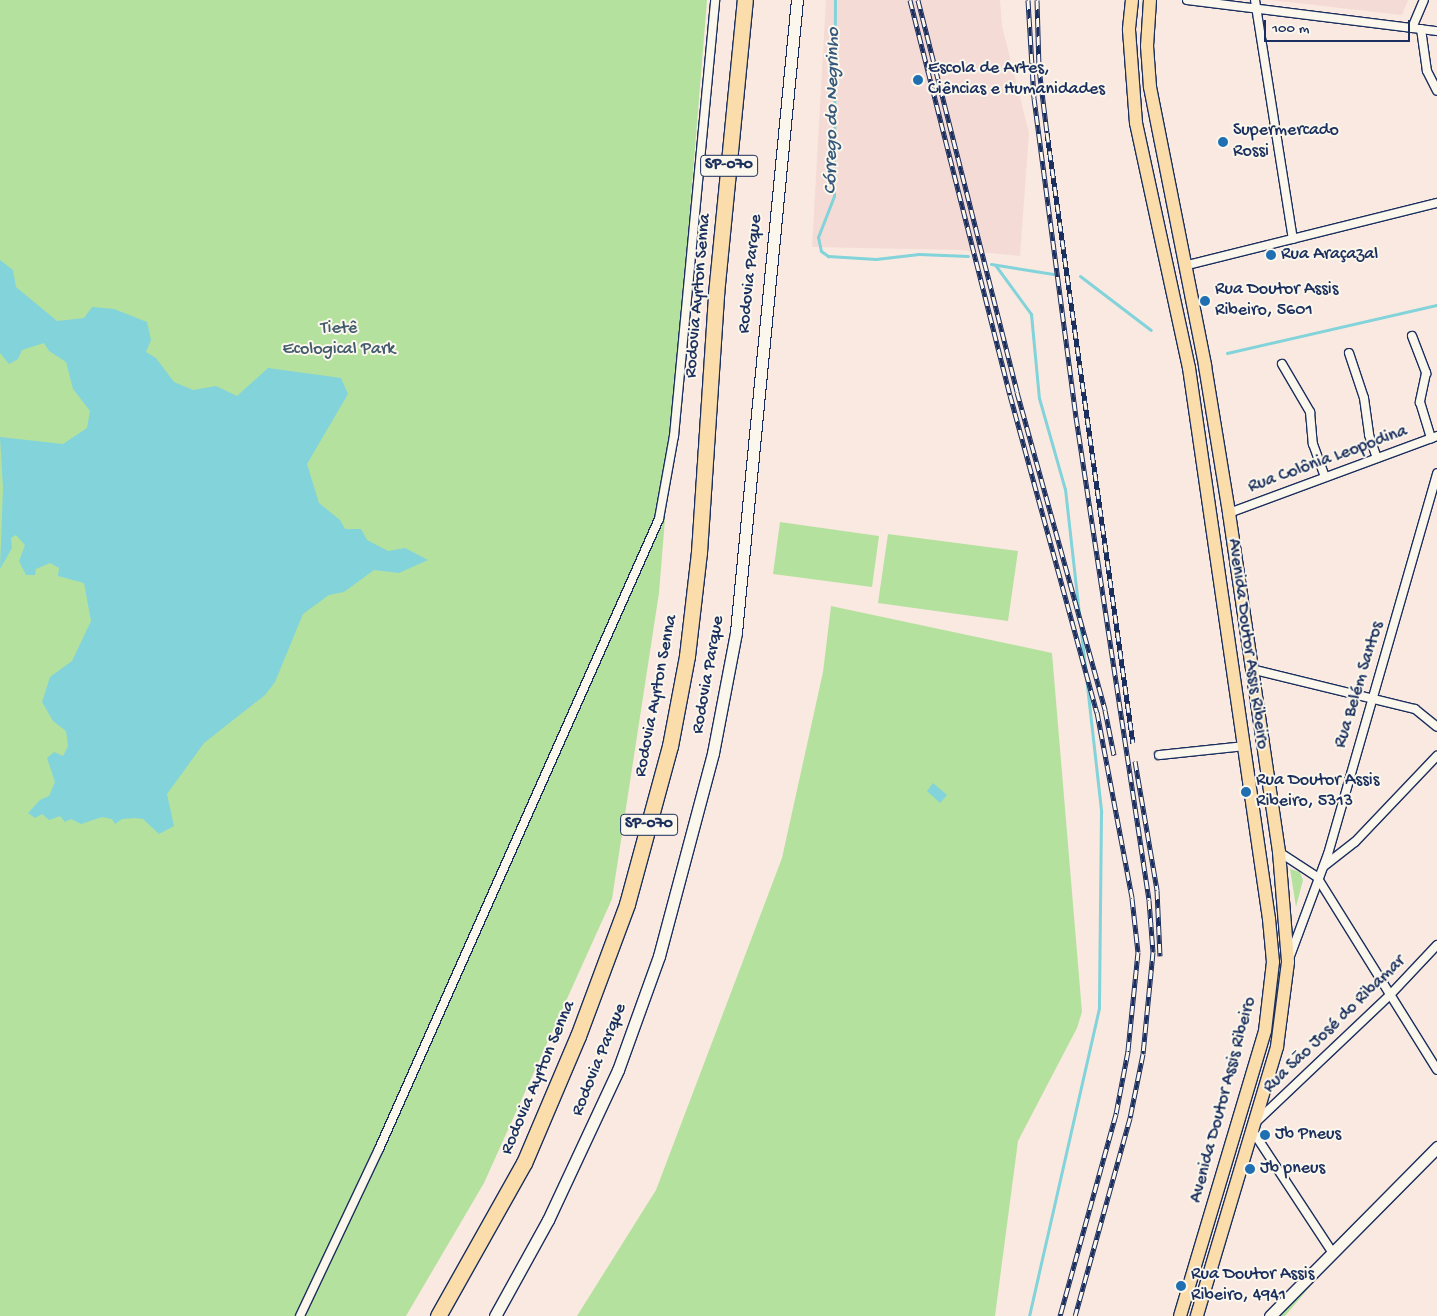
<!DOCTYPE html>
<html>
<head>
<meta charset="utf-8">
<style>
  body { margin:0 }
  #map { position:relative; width:1437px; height:1316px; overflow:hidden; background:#fae9e0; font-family:"Gochi Hand",sans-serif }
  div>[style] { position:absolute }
  .built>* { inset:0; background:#f5dbd5 }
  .green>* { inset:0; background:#b5e19f }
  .water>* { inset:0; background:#82d3da }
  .stream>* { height:3px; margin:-1.5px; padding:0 1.5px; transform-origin:1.5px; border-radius:1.5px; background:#82d3da }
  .roads { filter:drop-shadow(1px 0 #1b2f5e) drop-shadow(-1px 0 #1b2f5e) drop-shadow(0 1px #1b2f5e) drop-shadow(0 -1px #1b2f5e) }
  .street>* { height:8px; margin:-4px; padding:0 4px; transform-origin:4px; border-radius:4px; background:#fbf7ec }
  .secondary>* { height:11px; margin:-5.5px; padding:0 5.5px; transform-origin:5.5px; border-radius:5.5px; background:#fbf7ec }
  .primary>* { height:12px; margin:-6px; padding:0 6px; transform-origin:6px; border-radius:6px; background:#faddab }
  .highway>* { height:15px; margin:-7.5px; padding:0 7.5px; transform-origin:7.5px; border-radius:7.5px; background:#faddab }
  .rail>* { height:5px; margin-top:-2.5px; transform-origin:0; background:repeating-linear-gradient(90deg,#fbf7ec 0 9px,#1b2f5e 0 18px); box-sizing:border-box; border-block:1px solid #1b2f5e }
  .dots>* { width:14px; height:14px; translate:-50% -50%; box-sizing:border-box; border:2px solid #fbf7ec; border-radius:50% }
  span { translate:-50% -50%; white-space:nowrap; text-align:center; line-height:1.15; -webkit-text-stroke:4px #fbf7ec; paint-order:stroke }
  .shield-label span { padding:1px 4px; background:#fbf7ec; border:1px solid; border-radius:4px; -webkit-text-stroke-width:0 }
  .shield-label { font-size:16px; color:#1b2f5e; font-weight:700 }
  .poi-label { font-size:18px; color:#1b2f5e }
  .left { translate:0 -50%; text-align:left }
  .street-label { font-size:18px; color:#1b2f5e }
  .park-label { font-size:18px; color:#425c6e }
  .water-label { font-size:19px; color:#35587d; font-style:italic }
  .scale { position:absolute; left:1264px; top:20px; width:146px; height:22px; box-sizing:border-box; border:2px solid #1b2f5e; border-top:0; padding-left:6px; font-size:15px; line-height:18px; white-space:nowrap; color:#1b2f5e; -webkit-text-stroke:4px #fbf7ec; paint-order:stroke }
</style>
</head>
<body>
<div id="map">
  <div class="built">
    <div style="clip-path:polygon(826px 0,1000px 0,1002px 26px,1029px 133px,1020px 256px,959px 250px,812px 247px)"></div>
    <div style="clip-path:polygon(1270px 0,1408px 0,1402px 15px)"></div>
  </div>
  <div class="green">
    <div style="clip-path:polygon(0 0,707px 0,659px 593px,612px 899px,484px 1183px,406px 1316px,0 1316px)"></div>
    <div style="clip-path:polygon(780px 522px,879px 536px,872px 587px,773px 574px)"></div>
    <div style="clip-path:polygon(888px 534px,1018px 551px,1008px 621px,878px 603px)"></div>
    <div style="clip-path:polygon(831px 606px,1052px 653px,1082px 1012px,1077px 1028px,1018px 1141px,995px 1316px,577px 1316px,656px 1190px,782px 858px,823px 672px)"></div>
    <div style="clip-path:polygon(1290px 869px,1300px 872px,1303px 880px,1296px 907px)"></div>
    <div style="clip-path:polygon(1330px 1263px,1285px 1316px,1277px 1316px)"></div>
  </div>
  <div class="water">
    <div style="clip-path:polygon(0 260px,13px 270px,16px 287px,57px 321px,84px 318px,92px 307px,114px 309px,147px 322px,151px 340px,146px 352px,156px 358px,174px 382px,193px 390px,216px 386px,237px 396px,268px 368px,341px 378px,348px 394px,307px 464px,319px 503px,340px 520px,345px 529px,361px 529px,367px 540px,388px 551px,405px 548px,428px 560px,399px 573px,374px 570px,344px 592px,329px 595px,303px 614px,275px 682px,265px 695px,204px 743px,167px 794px,174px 826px,159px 834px,143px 819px,135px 818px,122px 819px,115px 824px,112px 819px,102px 817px,81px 824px,71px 819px,65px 822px,60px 816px,49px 820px,42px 814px,35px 818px,28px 813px,40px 800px,49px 796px,55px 782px,47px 758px,54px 752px,63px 756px,68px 746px,66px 731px,53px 721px,42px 702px,50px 677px,72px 661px,91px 621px,84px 583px,58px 576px,59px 568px,50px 563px,36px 569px,35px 575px,26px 575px,19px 561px,25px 545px,16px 535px,11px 538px,12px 548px,0 569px,3px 488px,0 437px,63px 444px,87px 428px,90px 411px,73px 389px,66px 362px,49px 351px,44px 343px,22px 350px,18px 359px,9px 364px,0 353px)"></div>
    <div style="clip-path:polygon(933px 783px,947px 795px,940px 803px,927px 791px)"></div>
  </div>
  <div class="stream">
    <div style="left:835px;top:0;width:196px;rotate:90.3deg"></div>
    <div style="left:834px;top:196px;width:44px;rotate:111.3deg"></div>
    <div style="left:818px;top:237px;width:14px;rotate:78deg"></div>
    <div style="left:821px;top:251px;width:9px;rotate:36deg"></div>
    <div style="left:828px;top:256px;width:48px;rotate:3.6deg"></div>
    <div style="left:876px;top:259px;width:43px;rotate:-6.6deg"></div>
    <div style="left:919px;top:254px;width:49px;rotate:2.3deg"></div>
    <div style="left:991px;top:264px;width:63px;rotate:9.2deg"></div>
    <div style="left:996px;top:266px;width:59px;rotate:53.9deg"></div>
    <div style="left:1031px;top:314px;width:84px;rotate:84.6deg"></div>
    <div style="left:1039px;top:398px;width:95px;rotate:74.1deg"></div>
    <div style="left:1065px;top:489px;width:325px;rotate:83.6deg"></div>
    <div style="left:1101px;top:812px;width:196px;rotate:90.6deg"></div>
    <div style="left:1099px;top:1008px;width:316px;rotate:102.8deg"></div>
    <div style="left:1080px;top:276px;width:89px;rotate:37.3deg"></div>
    <div style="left:1227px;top:353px;width:215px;rotate:-12.9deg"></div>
  </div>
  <div class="roads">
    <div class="street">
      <div style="left:1187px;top:0;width:252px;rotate:7.1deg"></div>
      <div style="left:1255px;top:0;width:242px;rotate:81deg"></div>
      <div style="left:1412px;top:28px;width:30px;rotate:-67deg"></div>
      <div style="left:1421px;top:29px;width:42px;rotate:81.9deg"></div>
      <div style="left:1427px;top:71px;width:22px;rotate:63deg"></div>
      <div style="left:1184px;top:266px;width:261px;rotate:-14deg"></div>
      <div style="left:1412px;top:336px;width:40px;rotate:69deg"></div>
      <div style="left:1426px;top:373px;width:30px;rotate:102deg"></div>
      <div style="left:1420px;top:402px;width:38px;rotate:73deg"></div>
      <div style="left:1349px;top:353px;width:47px;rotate:71.6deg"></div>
      <div style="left:1364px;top:398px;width:37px;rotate:82deg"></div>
      <div style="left:1369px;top:435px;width:24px;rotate:71deg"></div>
      <div style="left:1282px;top:364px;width:56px;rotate:59.7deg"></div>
      <div style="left:1310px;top:412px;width:32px;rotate:85deg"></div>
      <div style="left:1313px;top:444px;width:35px;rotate:70deg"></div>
      <div style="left:1229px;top:513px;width:222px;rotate:-20.3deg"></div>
      <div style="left:1251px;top:669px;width:169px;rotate:13.7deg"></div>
      <div style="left:1415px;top:709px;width:28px;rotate:39deg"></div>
      <div style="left:1159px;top:755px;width:85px;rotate:-6deg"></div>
      <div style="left:1279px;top:852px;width:45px;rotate:33.3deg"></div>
      <div style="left:1324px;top:866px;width:39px;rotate:-38deg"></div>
      <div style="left:1355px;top:842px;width:119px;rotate:-46.4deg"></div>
      <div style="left:1317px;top:877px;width:227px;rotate:58.1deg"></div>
      <div style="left:1290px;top:956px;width:109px;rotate:-69.6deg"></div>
      <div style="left:1328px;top:854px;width:396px;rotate:-74deg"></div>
      <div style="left:1256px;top:1122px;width:183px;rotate:-43.5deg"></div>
      <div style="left:1389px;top:996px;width:70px;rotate:-46.7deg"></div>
      <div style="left:1252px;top:1130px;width:146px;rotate:56.7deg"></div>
      <div style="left:300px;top:1316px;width:185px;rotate:-64.7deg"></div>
      <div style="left:379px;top:1149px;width:689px;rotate:-66.04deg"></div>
      <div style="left:659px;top:519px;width:84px;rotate:-79.8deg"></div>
      <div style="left:674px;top:436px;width:438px;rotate:-84.6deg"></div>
    </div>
    <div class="secondary">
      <div style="left:495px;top:1316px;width:110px;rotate:-61.1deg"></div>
      <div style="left:548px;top:1220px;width:166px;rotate:-65deg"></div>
      <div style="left:618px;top:1070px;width:121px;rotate:-70.2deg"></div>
      <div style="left:659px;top:956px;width:210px;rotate:-75.1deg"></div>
      <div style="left:713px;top:753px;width:123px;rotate:-79.2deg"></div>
      <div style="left:736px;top:632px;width:635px;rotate:-84.49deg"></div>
      <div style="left:1270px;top:1316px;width:238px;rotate:-45.3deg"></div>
    </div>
    <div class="primary">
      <div style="left:1132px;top:0;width:30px;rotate:96deg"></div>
      <div style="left:1129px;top:30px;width:93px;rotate:85.7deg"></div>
      <div style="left:1136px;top:123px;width:251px;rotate:77.8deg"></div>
      <div style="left:1189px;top:368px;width:557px;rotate:81.74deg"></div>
      <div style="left:1269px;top:919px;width:43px;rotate:84.7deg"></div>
      <div style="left:1273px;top:962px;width:69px;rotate:96.6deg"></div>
      <div style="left:1265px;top:1031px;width:297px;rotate:106.6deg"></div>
      <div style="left:1150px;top:0;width:46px;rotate:93.7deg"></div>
      <div style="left:1147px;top:46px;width:41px;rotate:85.8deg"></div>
      <div style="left:1150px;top:87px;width:284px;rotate:78.8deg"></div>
      <div style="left:1205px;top:366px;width:149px;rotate:80.7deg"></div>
      <div style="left:1229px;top:513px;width:343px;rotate:81.6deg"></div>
      <div style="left:1279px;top:852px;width:110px;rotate:85.3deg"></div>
      <div style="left:1288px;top:962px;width:86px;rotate:97.4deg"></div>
      <div style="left:1277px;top:1047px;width:281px;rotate:106.6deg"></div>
    </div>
    <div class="highway">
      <div style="left:438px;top:1316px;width:176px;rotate:-60.7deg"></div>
      <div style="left:524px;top:1163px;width:138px;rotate:-67deg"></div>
      <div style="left:578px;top:1036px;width:141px;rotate:-69.6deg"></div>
      <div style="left:627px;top:904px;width:164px;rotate:-74.8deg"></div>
      <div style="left:670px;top:746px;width:92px;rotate:-79.3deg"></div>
      <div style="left:687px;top:656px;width:105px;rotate:-83.4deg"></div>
      <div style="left:699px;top:552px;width:259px;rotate:-86.2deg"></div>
      <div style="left:716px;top:294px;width:295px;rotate:-84.4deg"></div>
    </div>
  </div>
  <div class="rail">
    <div style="left:910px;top:0;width:407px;rotate:75.8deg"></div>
    <div style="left:1010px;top:395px;width:329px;rotate:74.7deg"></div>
    <div style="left:1097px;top:712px;width:189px;rotate:79.3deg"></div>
    <div style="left:1132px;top:898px;width:54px;rotate:83.7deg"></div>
    <div style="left:1138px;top:952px;width:100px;rotate:95.8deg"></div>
    <div style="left:1128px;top:1051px;width:64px;rotate:100.8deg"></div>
    <div style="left:1116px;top:1114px;width:210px;rotate:105.5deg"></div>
    <div style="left:918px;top:0;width:404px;rotate:75.8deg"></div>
    <div style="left:1017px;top:392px;width:330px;rotate:74.5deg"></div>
    <div style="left:1105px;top:710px;width:46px;rotate:78.7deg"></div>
    <div style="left:1028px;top:0;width:98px;rotate:86.5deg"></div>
    <div style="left:1034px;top:98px;width:322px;rotate:82.5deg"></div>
    <div style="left:1076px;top:417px;width:488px;rotate:81.4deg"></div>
    <div style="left:1149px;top:900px;width:52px;rotate:85.6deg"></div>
    <div style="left:1153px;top:952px;width:102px;rotate:95.6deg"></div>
    <div style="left:1143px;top:1054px;width:65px;rotate:101.5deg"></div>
    <div style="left:1130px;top:1118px;width:205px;rotate:105.5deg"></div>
    <div style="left:1037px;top:0;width:68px;rotate:88.3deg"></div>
    <div style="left:1039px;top:68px;width:65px;rotate:83deg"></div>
    <div style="left:1047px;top:133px;width:616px;rotate:81.98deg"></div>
    <div style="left:1135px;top:761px;width:131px;rotate:80.3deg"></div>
    <div style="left:1157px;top:890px;width:66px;rotate:87.4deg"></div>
  </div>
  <div class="dots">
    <div style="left:918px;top:80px;background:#1f6fb2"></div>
    <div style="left:1223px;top:142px;background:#1f6fb2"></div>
    <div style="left:1271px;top:255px;background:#1f6fb2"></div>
    <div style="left:1205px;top:301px;background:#1f6fb2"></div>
    <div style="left:1246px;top:792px;background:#1f6fb2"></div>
    <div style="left:1265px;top:1135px;background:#1f6fb2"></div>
    <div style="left:1250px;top:1169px;background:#1f6fb2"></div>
    <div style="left:1181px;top:1286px;background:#1f6fb2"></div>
  </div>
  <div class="shield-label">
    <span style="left:729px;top:166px">SP-070</span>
    <span style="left:649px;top:825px">SP-070</span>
  </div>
  <div class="poi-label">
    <span class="left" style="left:928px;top:80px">Escola de Artes,<br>Ciências e Humanidades</span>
    <span class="left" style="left:1233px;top:142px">Supermercado<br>Rossi</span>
    <span class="left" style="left:1281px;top:255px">Rua Araçazal</span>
    <span class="left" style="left:1215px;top:301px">Rua Doutor Assis<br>Ribeiro, 5601</span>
    <span class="left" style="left:1256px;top:792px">Rua Doutor Assis<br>Ribeiro, 5313</span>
    <span class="left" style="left:1275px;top:1135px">Jb Pneus</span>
    <span class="left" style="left:1260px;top:1169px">Jb pneus</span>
    <span class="left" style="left:1191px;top:1286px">Rua Doutor Assis<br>Ribeiro, 4941</span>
  </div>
  <div class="street-label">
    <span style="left:751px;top:274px;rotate:-84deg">Rodovia Parque</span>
    <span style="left:699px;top:296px;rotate:-85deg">Rodovia Ayrton Senna</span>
    <span style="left:1328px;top:460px;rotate:-20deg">Rua Colônia Leopodina</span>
    <span style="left:1247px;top:644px;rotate:82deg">Avenida Doutor Assis Ribeiro</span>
    <span style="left:709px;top:675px;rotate:-80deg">Rodovia Parque</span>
    <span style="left:1360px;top:685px;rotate:-73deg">Rua Belém Santos</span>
    <span style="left:657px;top:696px;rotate:-79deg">Rodovia Ayrton Senna</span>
    <span style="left:1335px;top:1025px;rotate:-44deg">Rua São José do Ribamar</span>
    <span style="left:600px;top:1060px;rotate:-68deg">Rodovia Parque</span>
    <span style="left:539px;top:1078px;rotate:-67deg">Rodovia Ayrton Senna</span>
    <span style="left:1224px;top:1100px;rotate:-75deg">Avenida Doutor Assis Ribeiro</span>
  </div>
  <div class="park-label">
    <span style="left:339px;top:340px">Tietê<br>Ecological Park</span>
  </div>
  <div class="water-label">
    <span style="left:833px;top:111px;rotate:-89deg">Córrego do Negrinho</span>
  </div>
  <div class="scale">100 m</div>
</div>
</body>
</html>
